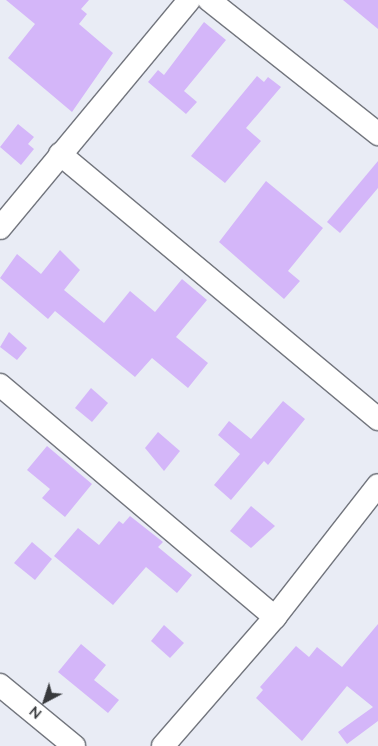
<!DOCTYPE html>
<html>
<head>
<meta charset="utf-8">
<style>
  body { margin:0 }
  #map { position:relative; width:378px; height:746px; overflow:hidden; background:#e9ecf5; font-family:Lato,sans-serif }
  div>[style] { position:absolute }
  .building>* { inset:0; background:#d4b6f9 }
  .roads { filter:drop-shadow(1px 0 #72757d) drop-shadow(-1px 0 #72757d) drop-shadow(0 1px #72757d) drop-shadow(0 -1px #72757d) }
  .street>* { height:22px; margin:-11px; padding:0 11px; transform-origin:11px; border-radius:11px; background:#fff }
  span { translate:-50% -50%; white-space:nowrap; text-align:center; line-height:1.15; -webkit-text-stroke:5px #fff; paint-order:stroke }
  .north { position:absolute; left:20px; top:676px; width:50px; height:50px; -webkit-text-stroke:4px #fff; paint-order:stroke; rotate:220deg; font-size:14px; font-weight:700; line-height:20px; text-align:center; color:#383a3d }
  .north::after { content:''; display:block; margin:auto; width:18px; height:22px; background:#383a3d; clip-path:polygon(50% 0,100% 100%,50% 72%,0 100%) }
</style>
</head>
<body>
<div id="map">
  <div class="building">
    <div style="clip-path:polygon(6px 0,89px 0,81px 9px,87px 14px,79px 24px,113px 53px,72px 112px,8px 58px,35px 24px)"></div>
    <div style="clip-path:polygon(343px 0,378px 0,378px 29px)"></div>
    <div style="clip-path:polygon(204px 22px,226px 40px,184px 91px,197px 102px,186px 114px,148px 82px,158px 70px,164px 75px)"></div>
    <div style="clip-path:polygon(257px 76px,264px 82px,268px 77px,281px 87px,246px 128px,261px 141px,225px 183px,191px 156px)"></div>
    <div style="clip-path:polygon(18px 124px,34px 137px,28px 144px,34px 149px,21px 165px,0 147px)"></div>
    <div style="clip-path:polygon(378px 161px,378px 188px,340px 233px,327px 222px)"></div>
    <div style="clip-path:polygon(266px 181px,323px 228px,288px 271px,300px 281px,284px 299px,219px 242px)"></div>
    <div style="clip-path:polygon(60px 250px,80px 270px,64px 290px,104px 323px,130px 291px,155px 312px,182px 279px,207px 300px,176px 337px,208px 363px,188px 388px,152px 358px,135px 377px,55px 311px,48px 319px,0 278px,17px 254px,41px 274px)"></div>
    <div style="clip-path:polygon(9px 332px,27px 348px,17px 360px,0 347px)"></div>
    <div style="clip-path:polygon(91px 388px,108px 403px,92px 422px,75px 408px)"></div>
    <div style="clip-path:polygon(283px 401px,305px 419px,268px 465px,264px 461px,231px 500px,214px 485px,240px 454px,218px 435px,229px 421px,251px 439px)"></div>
    <div style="clip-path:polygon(158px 432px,180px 451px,164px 471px,145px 448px)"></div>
    <div style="clip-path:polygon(47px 446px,92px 484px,65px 517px,42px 498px,50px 489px,27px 470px)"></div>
    <div style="clip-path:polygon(251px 506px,275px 526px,251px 548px,230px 531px)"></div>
    <div style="clip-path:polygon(130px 516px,163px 542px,158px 547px,192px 575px,177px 593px,146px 567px,113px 605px,54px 556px,78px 528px,99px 545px,119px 521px,123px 524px)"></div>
    <div style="clip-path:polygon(32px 542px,52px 559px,35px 580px,14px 563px)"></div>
    <div style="clip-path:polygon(378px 624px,378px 721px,347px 744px,338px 732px,373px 707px,347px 686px,302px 741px,256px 698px,263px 690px,260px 687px,296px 646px,309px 657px,317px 647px,342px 667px)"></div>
    <div style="clip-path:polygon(164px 625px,184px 643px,170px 658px,151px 641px)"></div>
    <div style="clip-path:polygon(81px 644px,106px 665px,94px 680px,119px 700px,108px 713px,58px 672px)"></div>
  </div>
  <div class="roads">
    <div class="street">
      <div style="left:209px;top:0;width:216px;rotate:38.4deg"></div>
      <div style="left:60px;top:154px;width:414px;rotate:39.8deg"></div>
      <div style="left:0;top:228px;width:296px;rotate:-50.3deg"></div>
      <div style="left:0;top:385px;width:360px;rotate:40.2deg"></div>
      <div style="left:0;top:685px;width:96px;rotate:39.5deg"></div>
      <div style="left:163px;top:746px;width:171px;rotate:-49deg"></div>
      <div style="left:275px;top:617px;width:167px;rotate:-52deg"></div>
    </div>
  </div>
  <div class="north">N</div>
</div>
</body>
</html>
